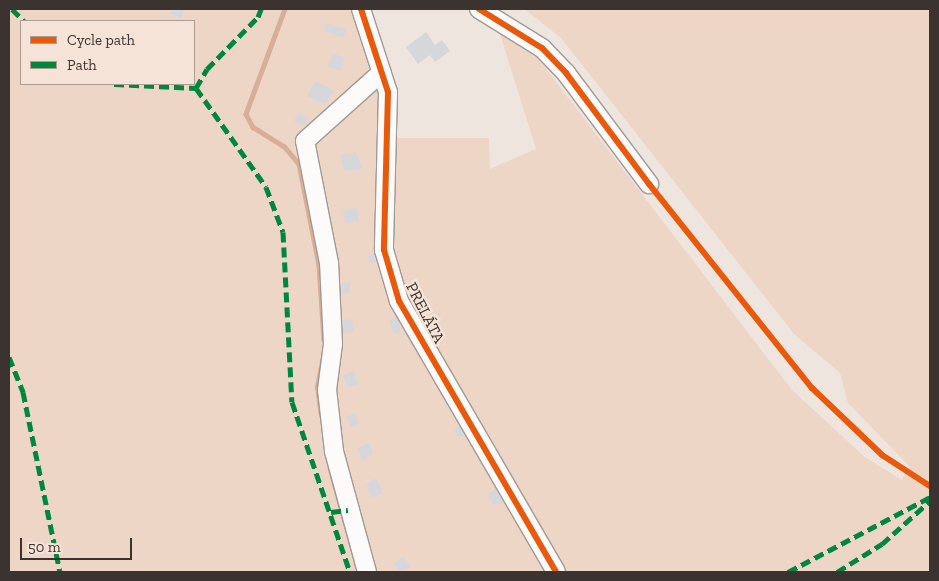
<!DOCTYPE html>
<html>
<head>
<meta charset="utf-8">
<style>
  body { margin:0 }
  #map { position:relative; width:939px; height:581px; overflow:hidden; background:#efe5df; font-family:"Zilla Slab",serif }
  div>[style] { position:absolute }
  .green>* { inset:0; background:#eed6c7 }
  .stream>* { height:4.5px; margin:-2.25px; padding:0 2.25px; transform-origin:2.25px; border-radius:2.25px; background:#d8ae96 }
  .building>* { inset:0; background:#d6d7db }
  .roads { filter:drop-shadow(1px 0 #a19995) drop-shadow(-1px 0 #a19995) drop-shadow(0 1px #a19995) drop-shadow(0 -1px #a19995) }
  .minor>* { height:18px; margin:-9px; padding:0 9px; transform-origin:9px; border-radius:9px; background:#fdfbfa }
  .quiet>* { height:5px; margin-top:-2.5px; transform-origin:0; background:repeating-linear-gradient(90deg,#00873e 0 10px,transparent 0 15px) }
  .cycleway>* { height:6px; margin:-3px; padding:0 3px; transform-origin:3px; border-radius:3px; background:#e8590c }
  span { translate:-50% -50%; white-space:nowrap; text-align:center; line-height:1.15; -webkit-text-stroke:4.5px #f6e3d8; paint-order:stroke }
  .street-label { font-size:16px; color:#3b332f }
  .frame { position:absolute; inset:0; border:10px solid #3b332f; pointer-events:none }
  .legend { position:absolute; left:20px; top:20px; width:175px; height:65px; box-sizing:border-box; background:#f6e3d8; border:1px solid #ab9d94; margin:0; padding:6px 9px; list-style:none; font-size:15px; color:#3b332f }
  .legend li { display:flex; align-items:center; gap:10px; height:25px }
  .legend b { width:25px; border:1px solid #ab9d94 }
  .scale { position:absolute; left:20px; top:538px; width:112px; height:22px; box-sizing:border-box; border:2px solid #3b332f; border-top:0; padding-left:6px; font-size:15px; line-height:18px; white-space:nowrap; color:#3b332f; -webkit-text-stroke:4px #f6e3d8; paint-order:stroke }
</style>
</head>
<body>
<div id="map">
  <div class="green">
    <div style="clip-path:polygon(evenodd,9px 9px,357px 9px,384px 81px,385px 138px,489px 138px,490px 169px,536px 149px,498px 28px,531px 49px,792px 390px,865px 457px,902px 480px,909px 466px,848px 403px,840px 373px,794px 334px,561px 38px,524px 9px,930px 9px,930px 572px,9px 572px,9px 9px,21px 21px,194px 21px,194px 84px,21px 84px,21px 21px)"></div>
  </div>
  <div class="stream">
    <div style="left:285px;top:9px;width:112px;rotate:110.4deg"></div>
    <div style="left:246px;top:114px;width:15px;rotate:62deg"></div>
    <div style="left:253px;top:127px;width:36px;rotate:32deg"></div>
    <div style="left:284px;top:146px;width:23px;rotate:50deg"></div>
    <div style="left:299px;top:164px;width:103px;rotate:78.8deg"></div>
    <div style="left:319px;top:265px;width:75px;rotate:86.2deg"></div>
    <div style="left:321px;top:416px;width:29px;rotate:-98deg"></div>
    <div style="left:317px;top:387px;width:38px;rotate:-79deg"></div>
    <div style="left:330px;top:468px;width:108px;rotate:74.4deg"></div>
  </div>
  <div class="building">
    <div style="clip-path:polygon(172px 9px,184px 9px,182px 18px,170px 14px)"></div>
    <div style="clip-path:polygon(326px 23px,346px 29px,344px 38px,324px 31px)"></div>
    <div style="clip-path:polygon(426px 32px,435px 45px,442px 40px,450px 51px,435px 62px,430px 55px,418px 64px,406px 47px)"></div>
    <div style="clip-path:polygon(332px 53px,345px 58px,341px 71px,328px 67px)"></div>
    <div style="clip-path:polygon(315px 81px,334px 90px,326px 105px,307px 96px)"></div>
    <div style="clip-path:polygon(298px 113px,309px 118px,305px 126px,294px 121px)"></div>
    <div style="clip-path:polygon(356px 152px,362px 169px,344px 171px,340px 155px)"></div>
    <div style="clip-path:polygon(357px 208px,359px 222px,345px 223px,343px 210px)"></div>
    <div style="clip-path:polygon(376px 254px,378px 261px,369px 263px,367px 256px)"></div>
    <div style="clip-path:polygon(350px 282px,350px 293px,342px 293px,342px 283px)"></div>
    <div style="clip-path:polygon(397px 316px,401px 332px,394px 334px,389px 320px)"></div>
    <div style="clip-path:polygon(352px 319px,354px 332px,343px 333px,342px 320px)"></div>
    <div style="clip-path:polygon(354px 371px,358px 384px,347px 388px,343px 375px)"></div>
    <div style="clip-path:polygon(355px 413px,359px 423px,351px 427px,346px 417px)"></div>
    <div style="clip-path:polygon(461px 425px,468px 434px,459px 437px,454px 429px)"></div>
    <div style="clip-path:polygon(369px 443px,373px 453px,363px 461px,357px 449px)"></div>
    <div style="clip-path:polygon(376px 478px,383px 493px,372px 498px,365px 484px)"></div>
    <div style="clip-path:polygon(498px 487px,510px 499px,494px 505px,487px 494px)"></div>
    <div style="clip-path:polygon(404px 557px,410px 567px,399px 572px,394px 563px)"></div>
  </div>
  <div class="roads">
    <div class="minor">
      <div style="left:361px;top:9px;width:87px;rotate:72deg"></div>
      <div style="left:388px;top:92px;width:158px;rotate:91.5deg"></div>
      <div style="left:384px;top:250px;width:53px;rotate:73.6deg"></div>
      <div style="left:399px;top:301px;width:313px;rotate:59.9deg"></div>
      <div style="left:479px;top:9px;width:74px;rotate:31.8deg"></div>
      <div style="left:542px;top:48px;width:35px;rotate:46deg"></div>
      <div style="left:566px;top:73px;width:139px;rotate:53.2deg"></div>
      <div style="left:367px;top:572px;width:125px;rotate:-105.3deg"></div>
      <div style="left:334px;top:451px;width:61px;rotate:-96.5deg"></div>
      <div style="left:327px;top:390px;width:46px;rotate:-82.6deg"></div>
      <div style="left:333px;top:344px;width:81px;rotate:-92.8deg"></div>
      <div style="left:329px;top:263px;width:124px;rotate:-101.1deg"></div>
      <div style="left:305px;top:141px;width:103px;rotate:-41.9deg"></div>
    </div>
  </div>
  <div class="quiet">
    <div style="left:12px;top:9px;width:17px;rotate:45deg"></div>
    <div style="left:114px;top:84px;width:82px;rotate:2.8deg"></div>
    <div style="left:196px;top:88px;width:121px;rotate:54.7deg"></div>
    <div style="left:266px;top:187px;width:48px;rotate:69.3deg"></div>
    <div style="left:283px;top:232px;width:170px;rotate:87deg"></div>
    <div style="left:292px;top:402px;width:180px;rotate:71.2deg"></div>
    <div style="left:196px;top:88px;width:22px;rotate:-60deg"></div>
    <div style="left:207px;top:69px;width:73px;rotate:-45.6deg"></div>
    <div style="left:258px;top:17px;width:9px;rotate:-69deg"></div>
    <div style="left:9px;top:357px;width:38px;rotate:68deg"></div>
    <div style="left:23px;top:392px;width:184px;rotate:78.4deg"></div>
    <div style="left:331px;top:512px;width:17px;rotate:-7deg"></div>
    <div style="left:788px;top:572px;width:161px;rotate:-27.8deg"></div>
    <div style="left:837px;top:572px;width:53px;rotate:-31.9deg"></div>
    <div style="left:882px;top:544px;width:64px;rotate:-41.9deg"></div>
  </div>
  <div class="cycleway">
    <div style="left:361px;top:9px;width:87px;rotate:72deg"></div>
    <div style="left:388px;top:92px;width:158px;rotate:91.5deg"></div>
    <div style="left:384px;top:250px;width:53px;rotate:73.6deg"></div>
    <div style="left:399px;top:301px;width:313px;rotate:59.9deg"></div>
    <div style="left:479px;top:9px;width:74px;rotate:31.8deg"></div>
    <div style="left:542px;top:48px;width:35px;rotate:46deg"></div>
    <div style="left:566px;top:73px;width:139px;rotate:53.2deg"></div>
    <div style="left:649px;top:184px;width:261px;rotate:51.4deg"></div>
    <div style="left:812px;top:388px;width:97px;rotate:43.7deg"></div>
    <div style="left:882px;top:455px;width:57px;rotate:32.9deg"></div>
  </div>
  <div class="street-label">
    <span style="left:425px;top:313px;rotate:63deg">PRELÁTA</span>
  </div>
  <div class="frame"></div>
  <ul class="legend">
  <li><b style="height:6px;background:#e8590c"></b>Cycle path</li>
  <li><b style="height:6px;background:#00873e"></b>Path</li>
  </ul>
  <div class="scale">50 m</div>
</div>
</body>
</html>
